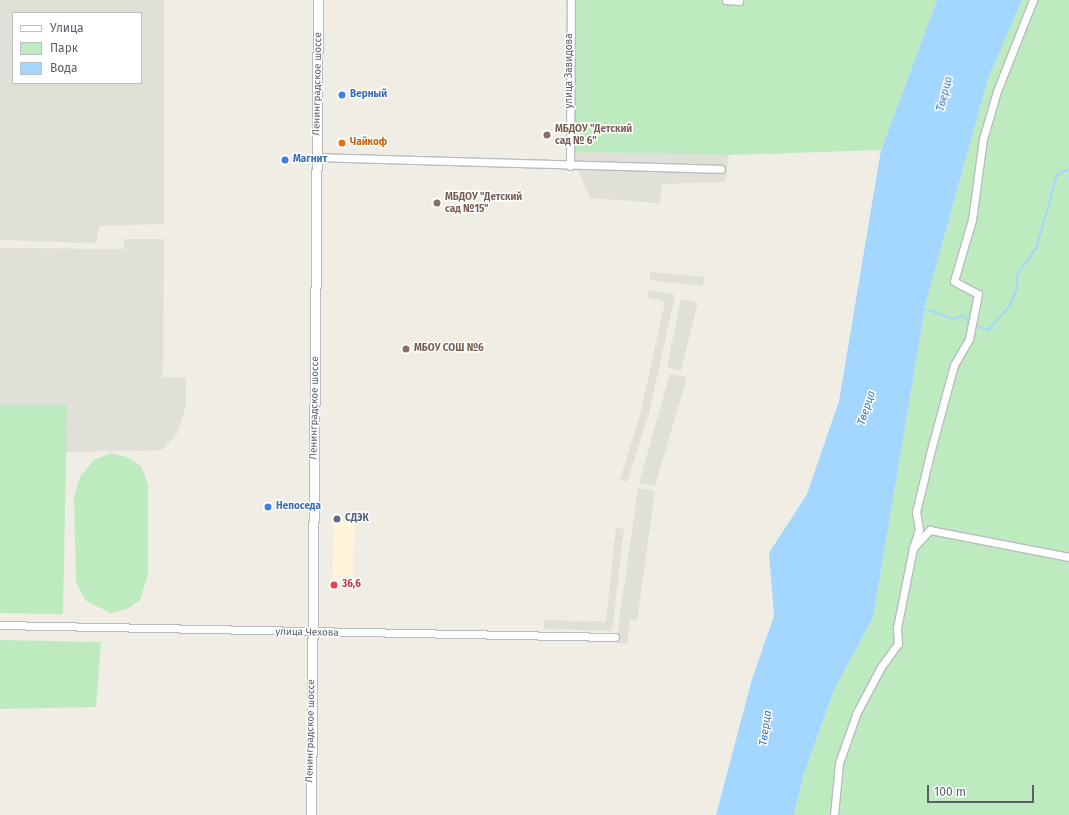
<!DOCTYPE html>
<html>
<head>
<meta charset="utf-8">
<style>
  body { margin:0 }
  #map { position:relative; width:1069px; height:815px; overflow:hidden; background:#f0ede4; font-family:"Fira Sans",sans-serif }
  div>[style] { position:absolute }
  .commercial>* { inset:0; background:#fff6d9 }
  .industrial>* { inset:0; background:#e0dfd8 }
  .green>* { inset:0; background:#bdeabe }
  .water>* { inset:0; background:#a4d7ff }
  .stream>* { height:2px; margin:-1px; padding:0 1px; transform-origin:1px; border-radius:1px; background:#a4d7ff }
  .roads { filter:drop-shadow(1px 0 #b8bcc1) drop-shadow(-1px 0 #b8bcc1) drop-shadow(0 1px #b8bcc1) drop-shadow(0 -1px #b8bcc1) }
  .street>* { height:7px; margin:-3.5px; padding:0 3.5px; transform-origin:3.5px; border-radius:3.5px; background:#fff }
  .secondary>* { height:9px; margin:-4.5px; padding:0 4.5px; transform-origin:4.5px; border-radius:4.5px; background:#fff }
  .dots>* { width:11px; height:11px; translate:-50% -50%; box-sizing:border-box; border:2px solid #fff; border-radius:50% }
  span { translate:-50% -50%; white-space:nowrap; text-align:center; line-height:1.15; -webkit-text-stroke:3px #fff; paint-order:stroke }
  .street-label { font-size:10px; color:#5b6066 }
  .shop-label { font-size:10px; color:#366cbe; font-weight:700 }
  .left { translate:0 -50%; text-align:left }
  .education-label { font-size:10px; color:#785e54; font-weight:700 }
  .food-label { font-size:10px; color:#c56008; font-weight:700 }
  .service-label { font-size:10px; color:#4e5e75; font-weight:700 }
  .health-label { font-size:10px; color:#be3a42; font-weight:700 }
  .water-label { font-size:11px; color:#3678bc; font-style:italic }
  .legend { position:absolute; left:12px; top:12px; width:130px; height:72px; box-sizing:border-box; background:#fff; border:1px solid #bdbfc2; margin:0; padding:5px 7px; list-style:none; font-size:12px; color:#5b6066 }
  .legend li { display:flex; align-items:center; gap:8px; height:20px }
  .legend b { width:20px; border:1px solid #bdbfc2 }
  .scale { position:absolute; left:927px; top:785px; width:107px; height:18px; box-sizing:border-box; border:2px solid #5b6066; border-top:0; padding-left:5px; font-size:12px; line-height:14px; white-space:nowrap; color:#5b6066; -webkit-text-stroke:3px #fff; paint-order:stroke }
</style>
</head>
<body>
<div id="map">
  <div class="commercial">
    <div style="clip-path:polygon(335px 521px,354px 521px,353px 581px,332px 581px)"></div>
  </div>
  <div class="industrial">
    <div style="clip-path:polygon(evenodd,0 0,164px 0,164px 224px,100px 226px,96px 243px,0 240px,0 0,13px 13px,141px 13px,141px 83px,13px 83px,13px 13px)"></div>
    <div style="clip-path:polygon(570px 152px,729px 155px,725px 182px,662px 184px,660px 203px,590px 198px)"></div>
    <div style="clip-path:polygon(124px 239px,164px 239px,163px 377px,186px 378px,186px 406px,177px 434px,162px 450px,66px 452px,67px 405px,0 405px,0 248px,124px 249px)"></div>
    <div style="clip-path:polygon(650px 272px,704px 277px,703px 286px,650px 280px)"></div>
    <div style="clip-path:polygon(648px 290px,675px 295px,649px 413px,627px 482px,620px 480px,641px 411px,665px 302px,647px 297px)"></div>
    <div style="clip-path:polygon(681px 299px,698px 303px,681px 371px,667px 367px)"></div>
    <div style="clip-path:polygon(670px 374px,687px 377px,655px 486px,639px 483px)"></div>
    <div style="clip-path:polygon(638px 488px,655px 491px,637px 621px,630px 620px,627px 644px,616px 643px)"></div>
    <div style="clip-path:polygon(616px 528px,624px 529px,612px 631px,544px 629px,544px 620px,606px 622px)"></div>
  </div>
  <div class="green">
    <div style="clip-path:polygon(571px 0,937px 0,881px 150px,729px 155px,570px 152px)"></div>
    <div style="clip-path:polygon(1022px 0,1069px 0,1069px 815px,794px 815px,804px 774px,834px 690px,873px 618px,926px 302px,988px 79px)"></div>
    <div style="clip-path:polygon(0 405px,67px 405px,63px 614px,0 613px)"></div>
    <div style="clip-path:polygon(111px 453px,127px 457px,141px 466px,148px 485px,148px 574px,140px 600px,127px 609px,111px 613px,85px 600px,76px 582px,74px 497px,80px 477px,94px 460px)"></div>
    <div style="clip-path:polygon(0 640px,101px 642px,96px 707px,0 709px)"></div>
  </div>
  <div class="water">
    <div style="clip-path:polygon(937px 0,1022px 0,988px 79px,926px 302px,873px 618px,834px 690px,804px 774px,794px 815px,716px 815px,752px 679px,774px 616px,769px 553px,807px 494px,839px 401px,881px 150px)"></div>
  </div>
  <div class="stream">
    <div style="left:922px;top:308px;width:34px;rotate:19deg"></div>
    <div style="left:954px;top:319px;width:10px;rotate:-24deg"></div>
    <div style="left:963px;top:315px;width:11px;rotate:49deg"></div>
    <div style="left:974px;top:325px;width:15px;rotate:20deg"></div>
    <div style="left:988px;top:330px;width:31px;rotate:-48deg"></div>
    <div style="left:1009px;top:307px;width:20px;rotate:-66deg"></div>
    <div style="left:1017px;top:289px;width:14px;rotate:-90deg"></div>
    <div style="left:1017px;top:275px;width:35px;rotate:-55deg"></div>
    <div style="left:1037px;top:246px;width:74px;rotate:-74.3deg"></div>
    <div style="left:1057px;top:175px;width:13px;rotate:-27deg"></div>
  </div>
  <div class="roads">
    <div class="street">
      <div style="left:726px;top:0;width:13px;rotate:4deg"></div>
      <div style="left:317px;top:157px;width:404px;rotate:1.7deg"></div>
      <div style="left:570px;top:166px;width:166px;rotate:-89.7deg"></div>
      <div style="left:913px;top:548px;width:19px;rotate:-72deg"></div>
      <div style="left:919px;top:530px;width:18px;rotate:-99deg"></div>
      <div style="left:916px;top:512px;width:68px;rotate:-76.4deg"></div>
      <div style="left:932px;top:446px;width:84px;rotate:-74.8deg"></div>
      <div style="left:954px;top:365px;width:30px;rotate:-60deg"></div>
      <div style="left:969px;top:339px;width:46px;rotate:-78.7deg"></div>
      <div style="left:978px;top:294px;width:27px;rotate:-152deg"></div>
      <div style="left:954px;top:281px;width:64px;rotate:-73.6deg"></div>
      <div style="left:972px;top:220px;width:82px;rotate:-82.3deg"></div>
      <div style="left:983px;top:139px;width:50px;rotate:-73.7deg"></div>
      <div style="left:997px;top:91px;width:98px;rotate:-68.4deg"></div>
      <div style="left:0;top:625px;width:615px;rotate:1.12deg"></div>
      <div style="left:834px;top:815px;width:52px;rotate:-84.5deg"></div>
      <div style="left:839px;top:763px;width:54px;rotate:-70.6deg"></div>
      <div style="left:857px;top:712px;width:51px;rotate:-61.9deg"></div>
      <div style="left:881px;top:667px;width:29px;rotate:-54deg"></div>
      <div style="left:898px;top:644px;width:16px;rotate:-94deg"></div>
      <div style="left:897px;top:628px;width:82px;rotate:-78.7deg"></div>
      <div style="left:913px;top:548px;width:25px;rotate:-47deg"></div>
      <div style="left:930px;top:530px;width:142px;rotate:11deg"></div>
    </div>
    <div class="secondary">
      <div style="left:311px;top:815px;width:815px;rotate:-89.51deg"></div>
    </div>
  </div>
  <div class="dots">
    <div style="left:342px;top:95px;background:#3f7fe0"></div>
    <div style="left:547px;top:135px;background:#8d6e63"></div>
    <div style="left:342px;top:143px;background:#e8710a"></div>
    <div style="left:285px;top:160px;background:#3f7fe0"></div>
    <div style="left:437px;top:203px;background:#8d6e63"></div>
    <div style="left:406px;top:349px;background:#8d6e63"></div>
    <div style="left:268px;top:507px;background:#3f7fe0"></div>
    <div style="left:337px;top:519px;background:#5c6f8a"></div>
    <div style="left:334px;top:585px;background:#e0444e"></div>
  </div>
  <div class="street-label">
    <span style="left:570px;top:71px;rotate:-90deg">улица Завидова</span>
    <span style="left:318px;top:84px;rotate:-89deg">Ленинградское шоссе</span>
    <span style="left:315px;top:408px;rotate:-89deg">Ленинградское шоссе</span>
    <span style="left:307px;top:633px;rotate:1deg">улица Чехова</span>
    <span style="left:311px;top:731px;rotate:-89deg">Ленинградское шоссе</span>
  </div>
  <div class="shop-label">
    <span class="left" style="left:350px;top:95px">Верный</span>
    <span class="left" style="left:293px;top:160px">Магнит</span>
    <span class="left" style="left:276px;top:507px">Непоседа</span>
  </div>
  <div class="education-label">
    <span class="left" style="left:555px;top:135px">МБДОУ "Детский<br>сад № 6"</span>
    <span class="left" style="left:445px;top:203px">МБДОУ "Детский<br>сад №15"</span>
    <span class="left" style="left:414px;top:349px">МБОУ СОШ №6</span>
  </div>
  <div class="food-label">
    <span class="left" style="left:350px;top:143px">Чайкоф</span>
  </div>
  <div class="service-label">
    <span class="left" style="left:345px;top:519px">СДЭК</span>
  </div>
  <div class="health-label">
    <span class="left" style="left:342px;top:585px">36,6</span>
  </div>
  <div class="water-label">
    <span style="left:945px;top:94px;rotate:-76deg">Тверца</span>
    <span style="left:867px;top:408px;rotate:-72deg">Тверца</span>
    <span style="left:766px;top:728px;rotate:-82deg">Тверца</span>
  </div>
  <ul class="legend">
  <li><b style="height:5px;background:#fff"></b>Улица</li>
  <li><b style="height:11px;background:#bdeabe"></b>Парк</li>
  <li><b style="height:11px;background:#a4d7ff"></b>Вода</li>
  </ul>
  <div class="scale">100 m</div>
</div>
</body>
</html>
